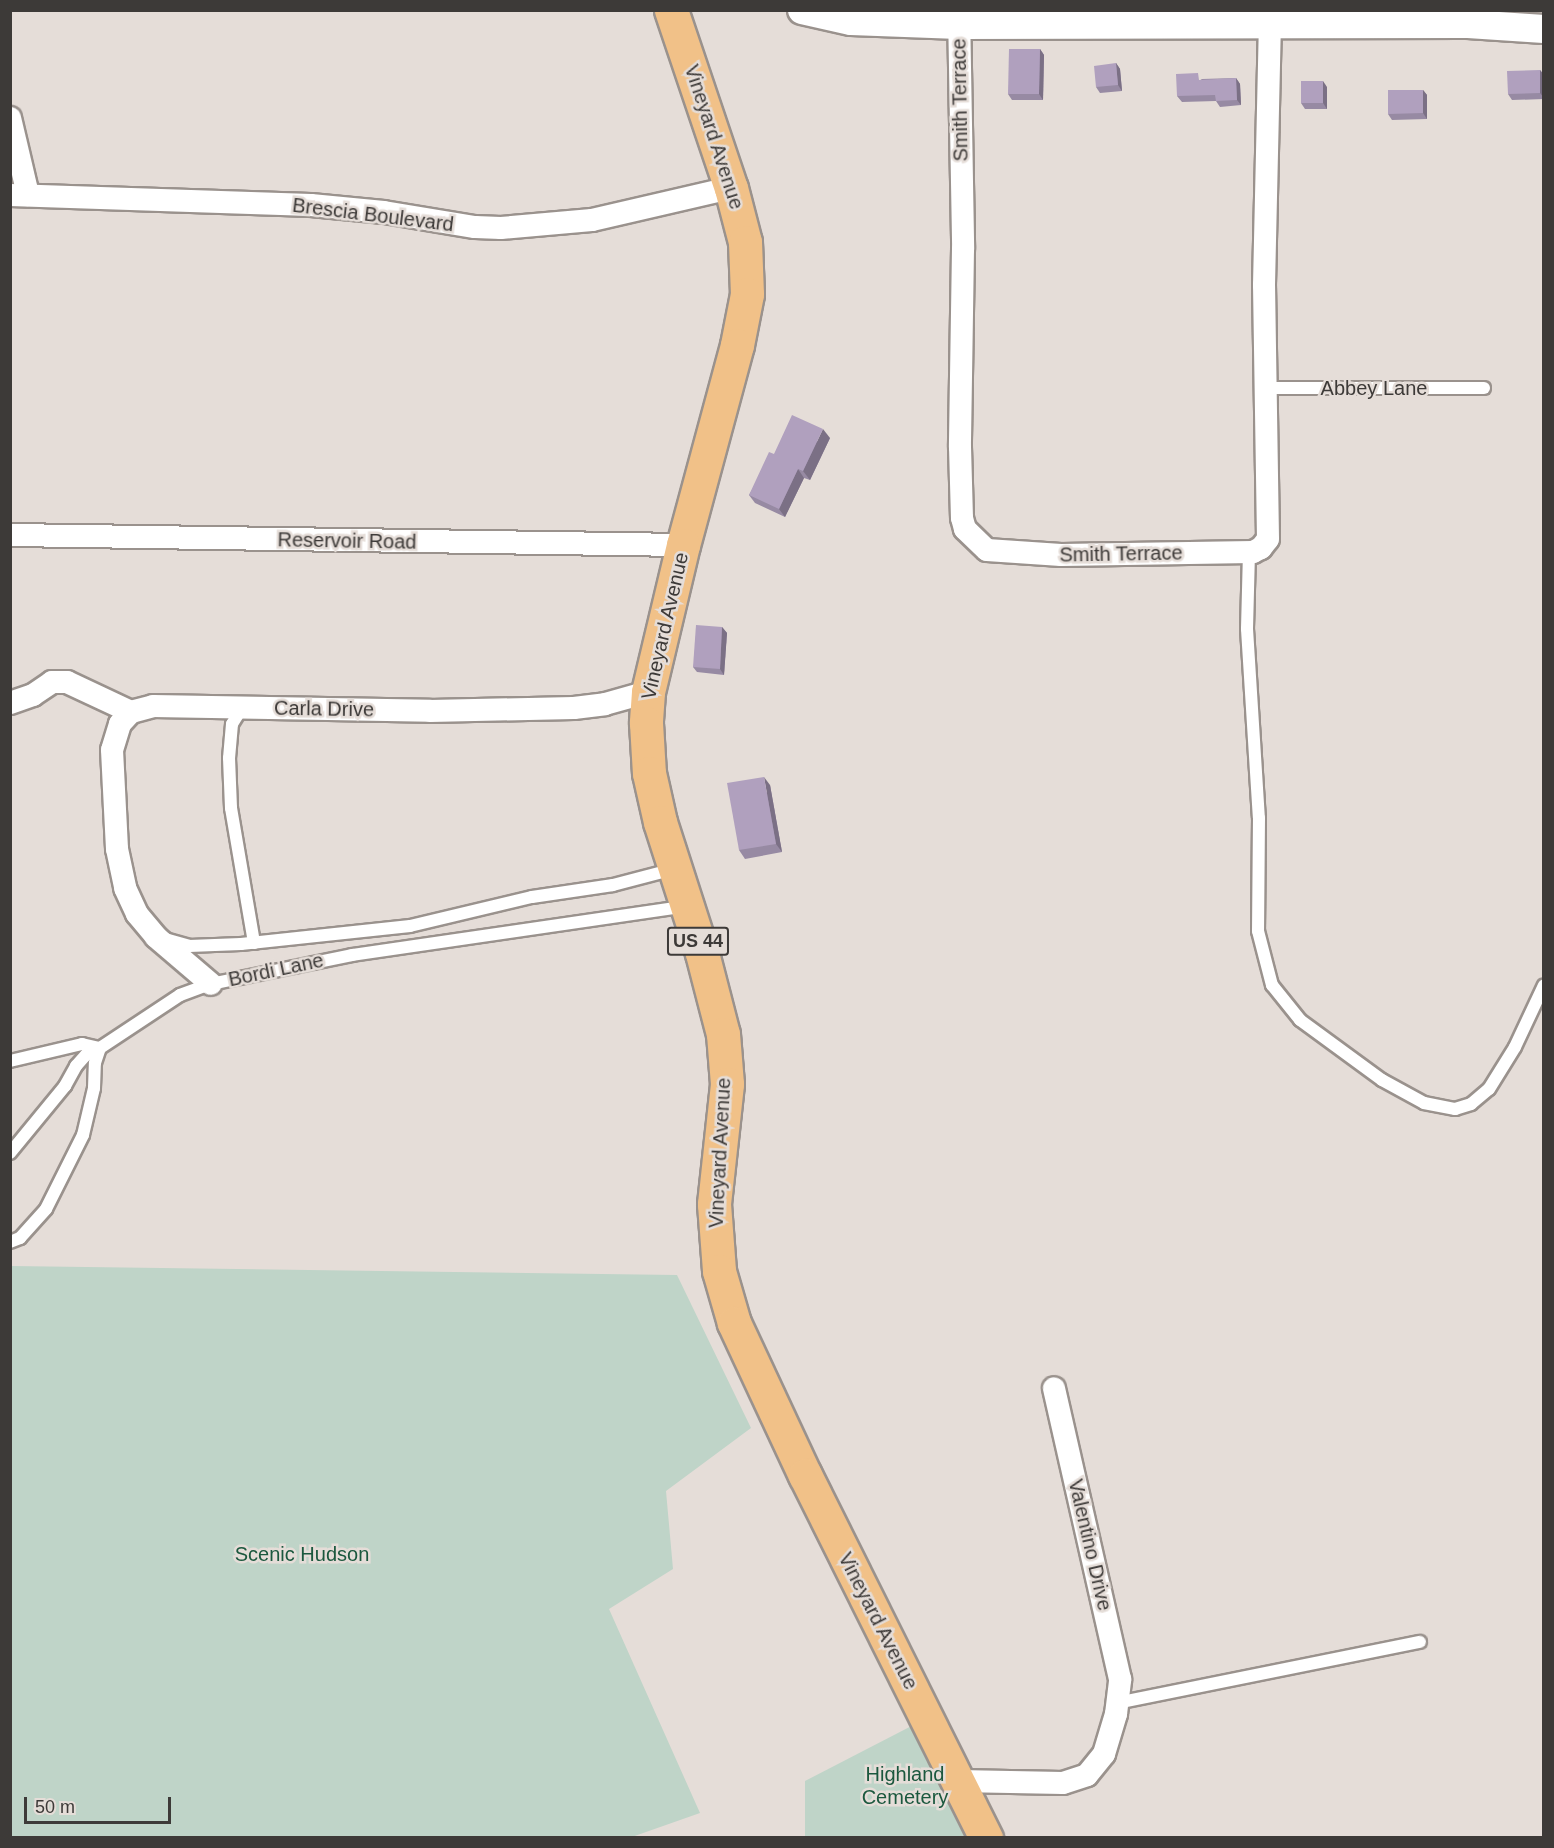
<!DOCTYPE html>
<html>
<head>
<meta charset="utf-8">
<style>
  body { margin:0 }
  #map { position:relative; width:1554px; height:1848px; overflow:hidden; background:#e5ddd8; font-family:Helvetica,sans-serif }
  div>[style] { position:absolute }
  .green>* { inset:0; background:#bfd4c8 }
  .roads { filter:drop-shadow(2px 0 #9a928d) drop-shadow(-2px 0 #9a928d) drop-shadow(0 2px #9a928d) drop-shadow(0 -2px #9a928d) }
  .service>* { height:12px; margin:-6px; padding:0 6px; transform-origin:6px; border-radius:6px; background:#fff }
  .minor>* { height:22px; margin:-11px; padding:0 11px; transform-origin:11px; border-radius:11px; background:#fff }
  .tertiary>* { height:28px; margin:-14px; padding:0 14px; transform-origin:14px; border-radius:14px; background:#fff }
  .primary>* { height:33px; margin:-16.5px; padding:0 16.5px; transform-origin:16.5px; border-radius:16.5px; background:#f1c188 }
  .wall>* { inset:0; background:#978aa3 }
  .shaded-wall>* { inset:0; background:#7b7085 }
  .building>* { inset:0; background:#b0a0be }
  span { translate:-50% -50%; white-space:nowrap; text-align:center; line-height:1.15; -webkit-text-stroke:5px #e5ddd8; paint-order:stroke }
  .shield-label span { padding:2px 4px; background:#e5ddd8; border:2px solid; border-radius:4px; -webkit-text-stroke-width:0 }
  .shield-label { font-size:18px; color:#3d3a38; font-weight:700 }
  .street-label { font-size:20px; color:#3d3a38 }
  .park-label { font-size:20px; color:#1b583e }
  .frame { position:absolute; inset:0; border:12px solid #3d3a38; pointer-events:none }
  .scale { position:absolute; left:24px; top:1797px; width:147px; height:27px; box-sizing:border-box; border:3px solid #3d3a38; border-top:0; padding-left:8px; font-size:18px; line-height:21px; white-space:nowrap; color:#3d3a38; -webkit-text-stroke:4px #e5ddd8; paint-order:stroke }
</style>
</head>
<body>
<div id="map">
  <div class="green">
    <div style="clip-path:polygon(11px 1266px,677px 1275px,751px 1428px,666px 1491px,673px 1569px,609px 1609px,700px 1813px,629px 1838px,11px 1837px)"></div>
    <div style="clip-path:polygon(927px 1718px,986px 1838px,805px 1838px,805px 1781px)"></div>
  </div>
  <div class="roads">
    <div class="service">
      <div style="left:1264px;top:388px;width:220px"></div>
      <div style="left:1249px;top:552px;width:77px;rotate:91.5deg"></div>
      <div style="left:1247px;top:629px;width:189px;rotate:86.4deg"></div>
      <div style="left:1259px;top:818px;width:113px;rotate:90.5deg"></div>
      <div style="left:1258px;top:931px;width:56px;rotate:75.5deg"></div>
      <div style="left:1272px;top:985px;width:45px;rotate:51.3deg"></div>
      <div style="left:1300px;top:1020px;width:102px;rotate:36.2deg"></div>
      <div style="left:1382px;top:1080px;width:48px;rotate:28.7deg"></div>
      <div style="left:1424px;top:1103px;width:32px;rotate:11deg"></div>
      <div style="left:1455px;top:1109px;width:17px;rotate:-17deg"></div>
      <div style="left:1471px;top:1104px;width:23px;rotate:-40deg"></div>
      <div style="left:1489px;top:1089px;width:49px;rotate:-58.2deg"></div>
      <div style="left:1515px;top:1047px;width:68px;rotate:-64.9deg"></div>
      <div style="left:242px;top:708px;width:19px;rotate:122deg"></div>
      <div style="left:232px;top:724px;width:34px;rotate:95deg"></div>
      <div style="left:229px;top:758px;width:50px;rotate:87.7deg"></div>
      <div style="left:231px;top:808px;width:137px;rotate:80.3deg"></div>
      <div style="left:165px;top:939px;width:25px;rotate:16deg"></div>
      <div style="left:189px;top:946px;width:52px;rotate:-2.2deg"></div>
      <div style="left:241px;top:944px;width:170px;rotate:-6.1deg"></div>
      <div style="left:410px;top:926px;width:125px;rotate:-13.4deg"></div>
      <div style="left:532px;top:897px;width:82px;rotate:-8.4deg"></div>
      <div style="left:613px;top:885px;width:63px;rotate:-14.7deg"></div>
      <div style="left:10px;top:1061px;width:74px;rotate:-13.3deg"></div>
      <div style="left:82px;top:1044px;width:18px;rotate:13deg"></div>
      <div style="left:10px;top:1153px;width:87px;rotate:-50.6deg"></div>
      <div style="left:65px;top:1086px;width:23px;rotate:-61deg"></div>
      <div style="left:76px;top:1066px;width:15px;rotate:-48deg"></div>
      <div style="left:86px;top:1055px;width:16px;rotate:-27deg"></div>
      <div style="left:10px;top:1242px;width:11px;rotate:-22deg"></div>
      <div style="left:20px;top:1238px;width:39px;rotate:-48deg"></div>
      <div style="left:46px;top:1209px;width:83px;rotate:-63.4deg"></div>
      <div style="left:83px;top:1135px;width:48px;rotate:-76.8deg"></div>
      <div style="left:94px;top:1088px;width:25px;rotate:-88deg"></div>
      <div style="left:95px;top:1063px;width:16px;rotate:-72deg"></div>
      <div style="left:100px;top:1048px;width:96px;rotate:-33.5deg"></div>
      <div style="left:180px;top:995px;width:33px;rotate:-20deg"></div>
      <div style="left:211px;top:984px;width:144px;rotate:-11.6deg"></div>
      <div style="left:352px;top:955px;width:338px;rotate:-8.3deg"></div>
      <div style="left:1117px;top:1703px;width:309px;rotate:-11.4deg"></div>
    </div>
    <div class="minor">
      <div style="left:959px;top:10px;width:239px;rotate:89deg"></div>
      <div style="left:963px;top:249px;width:198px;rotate:90.9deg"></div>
      <div style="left:960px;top:447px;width:71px;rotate:88.4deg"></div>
      <div style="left:962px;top:518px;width:11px;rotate:75deg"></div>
      <div style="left:965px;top:529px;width:30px;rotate:44deg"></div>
      <div style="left:987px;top:550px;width:74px;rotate:3.9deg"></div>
      <div style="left:1061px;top:555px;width:192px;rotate:-0.9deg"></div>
      <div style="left:1253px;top:552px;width:9px;rotate:-27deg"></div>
      <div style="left:1261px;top:548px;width:11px;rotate:-52deg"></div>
      <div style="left:1268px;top:539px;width:254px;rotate:-90.9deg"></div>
      <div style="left:1264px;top:285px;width:262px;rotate:-88.7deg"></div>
      <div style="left:10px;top:118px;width:79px;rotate:76.8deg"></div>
      <div style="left:10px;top:195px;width:301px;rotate:1.9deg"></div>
      <div style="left:311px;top:205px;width:73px;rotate:5.5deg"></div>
      <div style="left:384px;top:212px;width:92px;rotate:9.4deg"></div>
      <div style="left:475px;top:227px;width:26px;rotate:2deg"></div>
      <div style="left:501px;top:228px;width:91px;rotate:-5deg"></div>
      <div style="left:592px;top:220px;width:143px;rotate:-13deg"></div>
      <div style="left:10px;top:535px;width:673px;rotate:0.85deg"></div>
      <div style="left:10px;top:703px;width:24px;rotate:-19deg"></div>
      <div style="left:33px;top:695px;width:23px;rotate:-34deg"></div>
      <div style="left:52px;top:682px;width:15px"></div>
      <div style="left:67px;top:682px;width:71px;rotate:25.1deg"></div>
      <div style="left:131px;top:712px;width:23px;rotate:-15deg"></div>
      <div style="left:153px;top:706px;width:277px;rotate:1deg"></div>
      <div style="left:430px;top:711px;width:144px;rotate:-1.2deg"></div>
      <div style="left:574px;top:708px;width:31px;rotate:-7deg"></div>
      <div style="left:605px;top:704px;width:45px;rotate:-15.6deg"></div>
      <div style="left:131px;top:712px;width:16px;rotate:133deg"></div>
      <div style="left:120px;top:724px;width:27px;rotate:107deg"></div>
      <div style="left:112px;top:750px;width:99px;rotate:87.1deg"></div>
      <div style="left:117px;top:849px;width:40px;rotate:78deg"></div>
      <div style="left:125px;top:888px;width:29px;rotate:65deg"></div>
      <div style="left:137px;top:914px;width:30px;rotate:50deg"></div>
      <div style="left:156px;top:937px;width:72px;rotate:40.5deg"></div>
      <div style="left:958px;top:1781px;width:105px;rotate:1.1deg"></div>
      <div style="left:1063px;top:1783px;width:25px;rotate:-18deg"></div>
      <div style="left:1087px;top:1775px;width:27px;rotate:-51deg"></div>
      <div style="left:1104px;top:1754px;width:42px;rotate:-73.3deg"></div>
      <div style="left:1116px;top:1714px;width:35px;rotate:-83deg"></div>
      <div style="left:1120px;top:1679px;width:298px;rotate:-102.8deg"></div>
    </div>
    <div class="tertiary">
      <div style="left:802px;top:10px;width:50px;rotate:12.7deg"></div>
      <div style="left:851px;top:21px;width:108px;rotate:2.1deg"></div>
      <div style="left:959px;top:25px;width:509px;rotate:-0.11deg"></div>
      <div style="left:1468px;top:24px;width:76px;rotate:3.8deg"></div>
    </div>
    <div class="primary">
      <div style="left:671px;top:10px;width:188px;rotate:71.4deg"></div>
      <div style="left:731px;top:188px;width:56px;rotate:75.5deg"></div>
      <div style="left:745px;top:242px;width:52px;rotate:87.8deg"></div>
      <div style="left:747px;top:294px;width:52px;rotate:101.1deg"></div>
      <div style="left:737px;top:345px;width:207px;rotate:105.1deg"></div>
      <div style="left:683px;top:545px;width:151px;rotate:103.4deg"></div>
      <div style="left:648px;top:692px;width:31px;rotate:94deg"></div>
      <div style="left:646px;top:723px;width:50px;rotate:86.6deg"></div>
      <div style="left:649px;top:773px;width:50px;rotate:77.3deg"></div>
      <div style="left:660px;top:822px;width:138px;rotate:72.2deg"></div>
      <div style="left:702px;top:953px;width:84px;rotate:75.5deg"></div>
      <div style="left:723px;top:1034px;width:50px;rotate:85.4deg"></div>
      <div style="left:727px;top:1084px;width:121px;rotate:96.2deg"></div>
      <div style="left:714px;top:1204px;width:67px;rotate:85.7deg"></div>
      <div style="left:719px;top:1271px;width:54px;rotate:73.9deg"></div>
      <div style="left:734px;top:1323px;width:168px;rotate:65deg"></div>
      <div style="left:805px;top:1475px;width:406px;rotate:63.5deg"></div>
    </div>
  </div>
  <div class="wall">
    <div style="clip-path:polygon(1040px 49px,1044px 55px,1043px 100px,1012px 100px,1008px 94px)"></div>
    <div style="clip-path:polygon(1116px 63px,1120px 69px,1122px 91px,1100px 93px,1096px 87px)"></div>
    <div style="clip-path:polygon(1540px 70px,1544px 75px,1544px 99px,1512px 100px,1508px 94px)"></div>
    <div style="clip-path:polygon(1236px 78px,1240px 84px,1241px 105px,1220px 107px,1216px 101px,1182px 102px,1177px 96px,1202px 79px)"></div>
    <div style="clip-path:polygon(1327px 87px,1327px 109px,1305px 109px,1301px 103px)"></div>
    <div style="clip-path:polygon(1423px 90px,1427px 95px,1427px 119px,1392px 120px,1388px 114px)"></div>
    <div style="clip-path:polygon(830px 438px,810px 480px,804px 478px,785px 517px,755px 503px,749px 495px,774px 454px)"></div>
    <div style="clip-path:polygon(722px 627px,727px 633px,724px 675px,697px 672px,693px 667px)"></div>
    <div style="clip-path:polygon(770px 785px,782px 852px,745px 859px,739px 850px)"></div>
  </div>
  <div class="shaded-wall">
    <div style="clip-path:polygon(1040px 49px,1044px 55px,1043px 100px,1039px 94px)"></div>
    <div style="clip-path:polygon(1116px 63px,1120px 69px,1122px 91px,1118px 85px)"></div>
    <div style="clip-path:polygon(1540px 70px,1544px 75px,1544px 98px,1540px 93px)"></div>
    <div style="clip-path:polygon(1236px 78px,1240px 84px,1241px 105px,1237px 100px)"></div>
    <div style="clip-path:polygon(1323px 81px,1327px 87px,1327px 109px,1323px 103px)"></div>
    <div style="clip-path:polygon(1423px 90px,1427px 95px,1427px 119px,1423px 113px)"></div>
    <div style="clip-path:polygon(823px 429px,830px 438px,810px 480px,803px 471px)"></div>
    <div style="clip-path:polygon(798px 469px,804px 478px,785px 517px,779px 509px)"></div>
    <div style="clip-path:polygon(722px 627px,727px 633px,724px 675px,720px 669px)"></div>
    <div style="clip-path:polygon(764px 777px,770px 785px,782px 852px,776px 844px)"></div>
  </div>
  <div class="building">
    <div style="clip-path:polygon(1009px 49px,1040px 49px,1039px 94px,1008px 94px)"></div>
    <div style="clip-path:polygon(1116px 63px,1118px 85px,1096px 87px,1094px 66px)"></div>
    <div style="clip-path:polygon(1540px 70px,1540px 93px,1508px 94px,1507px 71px)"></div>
    <div style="clip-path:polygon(1198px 73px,1199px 80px,1236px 78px,1237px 100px,1216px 101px,1215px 95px,1177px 96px,1176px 74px)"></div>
    <div style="clip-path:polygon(1301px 81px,1323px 81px,1323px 103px,1301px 103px)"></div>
    <div style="clip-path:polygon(1388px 90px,1423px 90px,1423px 113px,1388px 114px)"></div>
    <div style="clip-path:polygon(792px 415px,823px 429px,803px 471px,798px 469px,779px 509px,749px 495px,769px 452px,774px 454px)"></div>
    <div style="clip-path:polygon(696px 625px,722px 627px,720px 669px,693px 667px)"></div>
    <div style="clip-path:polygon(764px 777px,776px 844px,739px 850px,727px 783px)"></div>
  </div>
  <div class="shield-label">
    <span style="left:698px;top:941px">US 44</span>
  </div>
  <div class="street-label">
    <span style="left:960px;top:100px;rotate:-91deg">Smith Terrace</span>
    <span style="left:714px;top:137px;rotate:72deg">Vineyard Avenue</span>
    <span style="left:373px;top:215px;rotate:7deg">Brescia Boulevard</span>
    <span style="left:1374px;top:388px">Abbey Lane</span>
    <span style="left:347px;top:541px;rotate:1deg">Reservoir Road</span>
    <span style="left:1121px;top:554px;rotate:-1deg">Smith Terrace</span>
    <span style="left:665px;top:626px;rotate:-77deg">Vineyard Avenue</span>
    <span style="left:324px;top:709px;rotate:1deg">Carla Drive</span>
    <span style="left:276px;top:970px;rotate:-12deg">Bordi Lane</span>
    <span style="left:720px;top:1153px;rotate:-87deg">Vineyard Avenue</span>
    <span style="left:1090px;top:1545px;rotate:77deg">Valentino Drive</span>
    <span style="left:878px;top:1621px;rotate:63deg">Vineyard Avenue</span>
  </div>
  <div class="park-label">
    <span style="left:302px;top:1554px">Scenic Hudson</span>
    <span style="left:905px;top:1786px">Highland<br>Cemetery</span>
  </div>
  <div class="frame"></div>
  <div class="scale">50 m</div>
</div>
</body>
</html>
